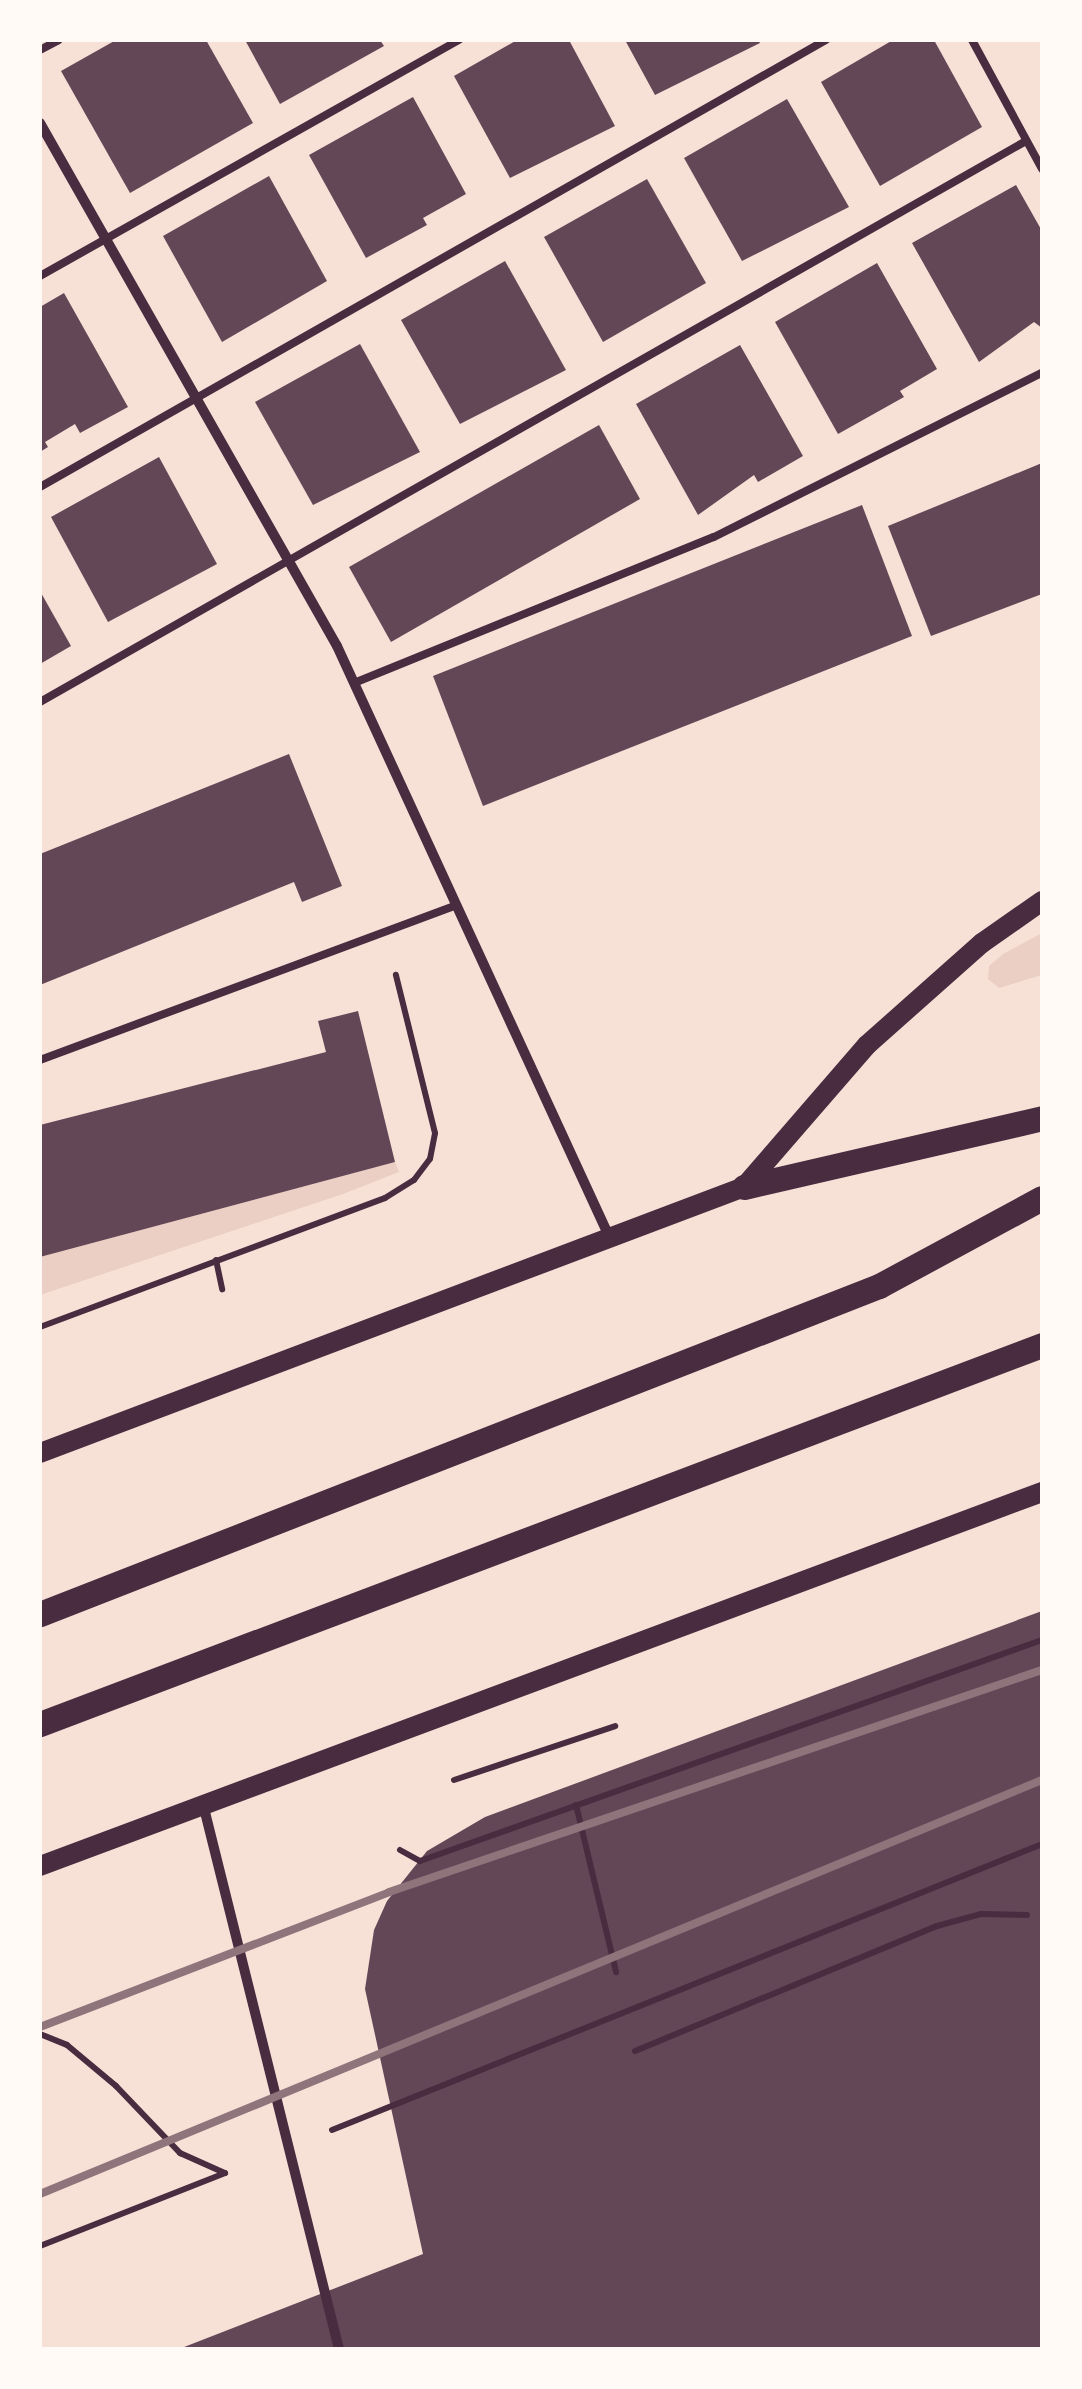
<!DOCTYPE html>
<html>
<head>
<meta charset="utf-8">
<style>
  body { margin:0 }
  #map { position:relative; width:1082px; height:2389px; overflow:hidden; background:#f7e1d7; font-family:Overpass,sans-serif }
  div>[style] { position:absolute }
  .green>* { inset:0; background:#ebcfc5 }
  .building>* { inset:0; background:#644757 }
  .path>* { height:6px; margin:-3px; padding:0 3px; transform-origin:3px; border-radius:3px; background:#4a2c40 }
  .service>* { height:8px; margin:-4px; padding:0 4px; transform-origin:4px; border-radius:4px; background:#4a2c40 }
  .minor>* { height:10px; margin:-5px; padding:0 5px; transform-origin:5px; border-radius:5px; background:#4a2c40 }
  .secondary>* { height:20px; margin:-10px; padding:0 10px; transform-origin:10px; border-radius:10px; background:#4a2c40 }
  .primary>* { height:25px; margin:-12.5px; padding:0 12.5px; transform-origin:12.5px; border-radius:12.5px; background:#4a2c40 }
  .rail>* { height:8px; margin:-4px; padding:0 4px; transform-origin:4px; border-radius:4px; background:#8f747c }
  span { translate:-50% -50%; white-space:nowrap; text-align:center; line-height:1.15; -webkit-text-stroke:10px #fffaf5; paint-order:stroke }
  .frame { position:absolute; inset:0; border:42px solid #fffaf5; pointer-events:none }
</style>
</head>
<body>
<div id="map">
  <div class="green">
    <div style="clip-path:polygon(1042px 933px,1042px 975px,999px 988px,988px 979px,989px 966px,1003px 954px)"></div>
    <div style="clip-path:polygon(395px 1162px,399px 1172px,343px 1194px,40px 1295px,40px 1257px)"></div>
  </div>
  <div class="building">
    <div style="clip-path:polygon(116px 40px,206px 40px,253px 123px,130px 193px,61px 71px)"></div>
    <div style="clip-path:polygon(245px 40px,380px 40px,384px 46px,280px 104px)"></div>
    <div style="clip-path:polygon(517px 40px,569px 40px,615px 126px,510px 178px,454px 76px)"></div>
    <div style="clip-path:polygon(625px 40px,758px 40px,760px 43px,655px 95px)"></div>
    <div style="clip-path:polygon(893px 40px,934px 40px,982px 127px,880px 186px,821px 82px)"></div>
    <div style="clip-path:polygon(413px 97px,466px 194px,423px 218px,427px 225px,366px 258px,309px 155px)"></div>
    <div style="clip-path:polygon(787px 99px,849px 207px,742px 261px,684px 158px)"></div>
    <div style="clip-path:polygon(269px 176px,327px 281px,222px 342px,163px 236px)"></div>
    <div style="clip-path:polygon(647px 179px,706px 283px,603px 342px,544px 237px)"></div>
    <div style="clip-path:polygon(1016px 185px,1042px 231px,1042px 328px,1034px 322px,979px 362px,912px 243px)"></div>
    <div style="clip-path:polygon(505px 261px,566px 370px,460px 424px,401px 320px)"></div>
    <div style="clip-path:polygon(877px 263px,937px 369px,900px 391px,904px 397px,838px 434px,775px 322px)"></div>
    <div style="clip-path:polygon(64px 293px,128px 407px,80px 433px,75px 424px,45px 442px,48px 447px,40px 452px,40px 307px)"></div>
    <div style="clip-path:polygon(360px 344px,420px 452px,313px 505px,255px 402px)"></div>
    <div style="clip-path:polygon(740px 345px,803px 456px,758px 482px,754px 475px,698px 515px,636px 404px)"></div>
    <div style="clip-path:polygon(599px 425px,640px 499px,391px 642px,349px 567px)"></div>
    <div style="clip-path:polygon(159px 457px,217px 564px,108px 622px,51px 517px)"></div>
    <div style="clip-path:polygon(1042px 463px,1042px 594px,931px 636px,888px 526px)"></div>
    <div style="clip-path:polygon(862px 505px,912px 636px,483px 806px,433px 676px)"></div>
    <div style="clip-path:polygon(40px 591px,71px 646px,40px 664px)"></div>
    <div style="clip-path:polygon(289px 754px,342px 886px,302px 902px,294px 882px,40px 985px,40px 854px)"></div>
    <div style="clip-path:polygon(358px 1011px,395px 1162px,40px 1257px,40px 1125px,326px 1052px,318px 1021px)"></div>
    <div style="clip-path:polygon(1042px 1611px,1042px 2349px,179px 2349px,423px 2254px,365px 1989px,374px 1930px,387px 1901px,427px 1851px,485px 1817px)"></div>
  </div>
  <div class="path">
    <div style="left:216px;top:1260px;width:30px;rotate:78deg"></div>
    <div style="left:40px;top:1327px;width:368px;rotate:-20.5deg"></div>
    <div style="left:385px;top:1198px;width:34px;rotate:-32deg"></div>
    <div style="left:414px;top:1180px;width:26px;rotate:-53deg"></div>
    <div style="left:430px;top:1159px;width:26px;rotate:-79deg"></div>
    <div style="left:435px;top:1133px;width:163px;rotate:-103.9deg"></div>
    <div style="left:454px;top:1780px;width:170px;rotate:-18.5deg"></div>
    <div style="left:576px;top:1805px;width:172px;rotate:76.5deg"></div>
    <div style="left:400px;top:1850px;width:23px;rotate:29deg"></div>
    <div style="left:420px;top:1861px;width:660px;rotate:-19.56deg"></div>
    <div style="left:40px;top:2034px;width:29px;rotate:22deg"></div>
    <div style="left:67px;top:2045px;width:64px;rotate:39.9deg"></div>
    <div style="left:116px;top:2086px;width:93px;rotate:46.3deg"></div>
    <div style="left:180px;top:2153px;width:49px;rotate:24deg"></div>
    <div style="left:635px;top:2051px;width:327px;rotate:-22.5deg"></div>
    <div style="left:937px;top:1926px;width:46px;rotate:-15.3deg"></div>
    <div style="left:981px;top:1914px;width:46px;rotate:1.2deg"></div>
    <div style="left:332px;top:2130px;width:765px;rotate:-21.94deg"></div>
    <div style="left:40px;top:2246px;width:199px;rotate:-21.5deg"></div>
  </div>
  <div class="service">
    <div style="left:972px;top:40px;width:147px;rotate:61.5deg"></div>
    <div style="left:40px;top:50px;width:21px;rotate:-28deg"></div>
    <div style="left:40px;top:276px;width:481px;rotate:-29.4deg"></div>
    <div style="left:40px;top:487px;width:904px;rotate:-29.63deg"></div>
    <div style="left:354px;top:683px;width:388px;rotate:-22.1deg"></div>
    <div style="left:714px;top:537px;width:367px;rotate:-26.6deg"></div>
    <div style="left:40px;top:702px;width:1134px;rotate:-29.64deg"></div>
    <div style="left:40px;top:1060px;width:442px;rotate:-20.4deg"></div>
  </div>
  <div class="minor">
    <div style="left:40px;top:123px;width:601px;rotate:60.41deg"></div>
    <div style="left:337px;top:646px;width:647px;rotate:65.26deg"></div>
    <div style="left:203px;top:1804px;width:562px;rotate:75.99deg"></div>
  </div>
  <div class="secondary">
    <div style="left:40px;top:1453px;width:753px;rotate:-20.7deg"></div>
    <div style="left:744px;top:1187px;width:188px;rotate:-49.1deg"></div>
    <div style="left:867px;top:1045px;width:154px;rotate:-41.6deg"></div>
    <div style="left:982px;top:943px;width:73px;rotate:-35deg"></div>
    <div style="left:40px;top:1866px;width:1070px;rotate:-20.47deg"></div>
  </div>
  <div class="primary">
    <div style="left:744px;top:1187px;width:306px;rotate:-13deg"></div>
    <div style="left:40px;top:1614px;width:901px;rotate:-21.35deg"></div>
    <div style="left:879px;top:1286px;width:185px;rotate:-28.4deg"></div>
    <div style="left:40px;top:1724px;width:1071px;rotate:-20.72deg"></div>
  </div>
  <div class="rail">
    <div style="left:40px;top:2027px;width:374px;rotate:-21.1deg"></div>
    <div style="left:389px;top:1892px;width:690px;rotate:-18.78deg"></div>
    <div style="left:40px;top:2194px;width:1084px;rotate:-22.45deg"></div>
  </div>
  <div class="frame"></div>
</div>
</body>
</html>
